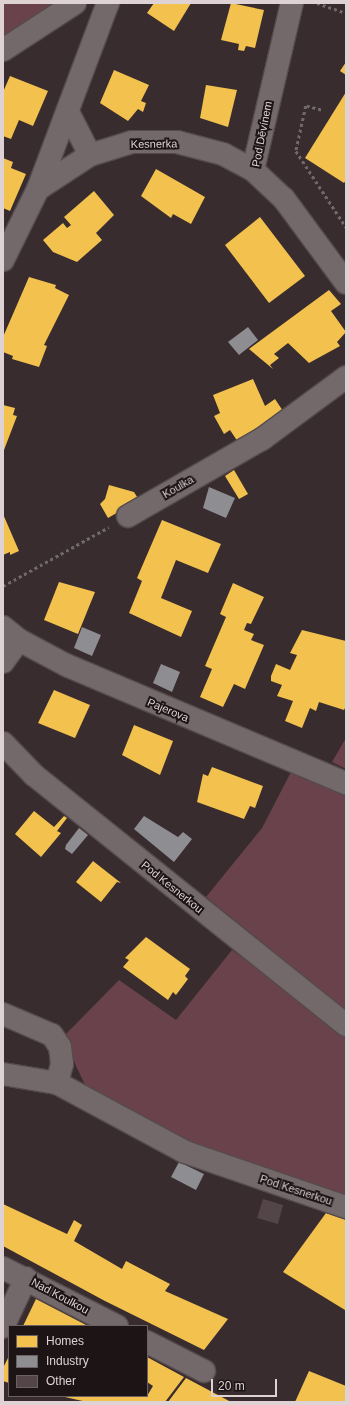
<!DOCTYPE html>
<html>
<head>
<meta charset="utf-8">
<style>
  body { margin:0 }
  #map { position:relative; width:349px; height:1405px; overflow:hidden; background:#382c2f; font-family:Arial,sans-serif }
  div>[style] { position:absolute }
  .green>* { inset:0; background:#6a424c }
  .homes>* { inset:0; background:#f2c14e }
  .industry>* { inset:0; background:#8d8d92 }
  .building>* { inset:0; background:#544548 }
  .path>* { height:2.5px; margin-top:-1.25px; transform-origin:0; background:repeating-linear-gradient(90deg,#70686a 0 3px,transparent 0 6px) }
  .roads { filter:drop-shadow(1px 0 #554b4d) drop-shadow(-1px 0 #554b4d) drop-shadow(0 1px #554b4d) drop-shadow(0 -1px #554b4d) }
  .street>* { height:22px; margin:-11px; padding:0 11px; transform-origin:11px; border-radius:11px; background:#73696b }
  span { translate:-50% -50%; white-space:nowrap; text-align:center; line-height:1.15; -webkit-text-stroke:4px #1d1416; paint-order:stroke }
  .street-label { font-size:11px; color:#dfd2d4 }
  .frame { position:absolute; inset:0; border:4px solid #dfd2d4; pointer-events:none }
  .legend { position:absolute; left:8px; top:1325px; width:140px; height:72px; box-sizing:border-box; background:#1d1416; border:1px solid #6b6062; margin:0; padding:5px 7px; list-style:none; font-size:12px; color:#dfd2d4 }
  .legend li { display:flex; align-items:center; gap:8px; height:20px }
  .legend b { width:20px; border:1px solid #6b6062 }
  .scale { position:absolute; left:211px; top:1379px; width:66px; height:18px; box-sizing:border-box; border:2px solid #dfd2d4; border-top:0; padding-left:5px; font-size:12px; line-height:14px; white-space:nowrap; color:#dfd2d4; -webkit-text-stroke:3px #1d1416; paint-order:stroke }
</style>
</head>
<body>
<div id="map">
  <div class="green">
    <div style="clip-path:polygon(3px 3px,63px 3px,3px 41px)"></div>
    <div style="clip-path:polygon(346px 738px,346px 769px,332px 762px)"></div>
    <div style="clip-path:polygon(292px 770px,346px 791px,346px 1010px,206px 897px,262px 828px)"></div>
    <div style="clip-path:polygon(232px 950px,346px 1034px,346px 1200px,188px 1145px,90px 1095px,76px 1066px,65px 1035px,119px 980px,176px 1020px)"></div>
  </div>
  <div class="homes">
    <div style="clip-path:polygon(154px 3px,191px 3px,174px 31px,147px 13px)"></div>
    <div style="clip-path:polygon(231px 3px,264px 10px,255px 48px,246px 46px,244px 51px,238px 50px,239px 44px,221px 40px)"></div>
    <div style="clip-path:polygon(346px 62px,346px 75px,340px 71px)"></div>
    <div style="clip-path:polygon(114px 70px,149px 85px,141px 101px,146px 103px,143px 112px,138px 109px,128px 121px,100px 103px)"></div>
    <div style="clip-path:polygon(10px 76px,48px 91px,33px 126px,19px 120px,11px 139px,3px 136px,3px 92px)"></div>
    <div style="clip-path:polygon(206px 85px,237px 90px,228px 127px,200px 118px)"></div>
    <div style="clip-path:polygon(346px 92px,346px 180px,344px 183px,305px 158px)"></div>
    <div style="clip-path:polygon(3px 158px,13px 162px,11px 168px,26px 174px,10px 211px,3px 208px)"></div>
    <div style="clip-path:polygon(156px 169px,205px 197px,191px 224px,173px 214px,171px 218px,141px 196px)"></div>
    <div style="clip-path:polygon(94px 191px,114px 215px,96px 233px,102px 240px,77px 262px,53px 252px,43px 240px,63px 223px,67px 228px,71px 225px,64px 217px)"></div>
    <div style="clip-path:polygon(260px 217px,305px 276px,269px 303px,225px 245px)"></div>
    <div style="clip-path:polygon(29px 277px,56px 285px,55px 288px,69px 295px,44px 345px,47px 346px,39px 367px,12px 359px,13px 356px,3px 352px,3px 337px)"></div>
    <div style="clip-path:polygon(329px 290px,341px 304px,331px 311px,346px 332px,337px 342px,340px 346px,309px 363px,288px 343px,274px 354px,279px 358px,270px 365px,273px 369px,249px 349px)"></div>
    <div style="clip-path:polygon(253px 379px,265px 406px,275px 399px,285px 414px,240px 445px,230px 430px,224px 434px,214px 416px,220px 413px,213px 395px)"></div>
    <div style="clip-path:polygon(3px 405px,15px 408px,13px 415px,17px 416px,4px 450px)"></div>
    <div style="clip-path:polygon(234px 470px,248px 494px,239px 499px,225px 476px)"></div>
    <div style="clip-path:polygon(109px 485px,134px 492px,139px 500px,108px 518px,100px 504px,105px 499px)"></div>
    <div style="clip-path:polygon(3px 514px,19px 551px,10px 555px,10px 552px,3px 555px)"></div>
    <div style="clip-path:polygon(162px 520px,221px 544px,208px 573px,176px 560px,161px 598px,192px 611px,181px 637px,129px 613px,142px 581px,137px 578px)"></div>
    <div style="clip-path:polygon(59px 582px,95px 592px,78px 634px,44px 620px)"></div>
    <div style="clip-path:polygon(233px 583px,264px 597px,251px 624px,247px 623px,244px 630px,254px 634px,251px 640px,264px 645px,245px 689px,234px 684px,223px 707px,200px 697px,212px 669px,205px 666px,226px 617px,220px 614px)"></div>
    <div style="clip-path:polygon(302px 630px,346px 641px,346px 706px,344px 710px,319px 702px,316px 711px,310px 708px,302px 728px,285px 721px,293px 701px,277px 696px,282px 685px,271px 681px,271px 676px,276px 664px,290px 670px,297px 655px,290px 653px)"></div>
    <div style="clip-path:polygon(54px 690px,90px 705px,75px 738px,38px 723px)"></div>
    <div style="clip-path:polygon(134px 725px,173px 741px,160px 775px,122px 755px)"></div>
    <div style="clip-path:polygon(212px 767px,263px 786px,255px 808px,250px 806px,244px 819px,197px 802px,203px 774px,208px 776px)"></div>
    <div style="clip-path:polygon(34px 811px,54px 827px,64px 816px,67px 818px,57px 831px,61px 833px,41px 857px,15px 834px)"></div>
    <div style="clip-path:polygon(93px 861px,121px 883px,117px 882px,101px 902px,76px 882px)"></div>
    <div style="clip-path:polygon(146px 937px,190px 969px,185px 976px,188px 979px,176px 995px,173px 992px,168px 1000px,123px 967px,129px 960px,125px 958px)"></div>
    <div style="clip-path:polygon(3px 1204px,67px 1234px,74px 1220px,82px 1225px,74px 1241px,122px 1269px,126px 1261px,170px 1284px,165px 1291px,228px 1319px,204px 1350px,105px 1301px,3px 1246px)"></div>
    <div style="clip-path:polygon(326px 1213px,346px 1220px,345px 1310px,283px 1272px)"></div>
    <div style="clip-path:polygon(36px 1299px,88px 1326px,23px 1326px)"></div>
    <div style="clip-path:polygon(9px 1356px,9px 1383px,3px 1381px,3px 1368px)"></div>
    <div style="clip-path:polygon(147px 1357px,184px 1377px,165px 1402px,87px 1402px,65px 1397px,147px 1396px,153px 1386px,147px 1382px)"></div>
    <div style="clip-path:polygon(309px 1371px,346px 1386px,346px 1402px,295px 1402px)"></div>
    <div style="clip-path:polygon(186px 1378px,231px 1402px,168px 1402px)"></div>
  </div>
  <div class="industry">
    <div style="clip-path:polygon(248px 327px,258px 340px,239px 355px,228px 342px)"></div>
    <div style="clip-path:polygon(209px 487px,235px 498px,226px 518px,203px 508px)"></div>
    <div style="clip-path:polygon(82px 627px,101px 635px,92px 656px,74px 648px)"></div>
    <div style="clip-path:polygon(161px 664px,180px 672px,172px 692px,153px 683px)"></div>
    <div style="clip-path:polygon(144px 816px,178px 837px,183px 832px,192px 839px,174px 862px,134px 829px)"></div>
    <div style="clip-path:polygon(79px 828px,88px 835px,72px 854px,65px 849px,66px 845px)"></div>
    <div style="clip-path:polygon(179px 1162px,204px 1174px,196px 1190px,171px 1177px)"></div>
  </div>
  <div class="building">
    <div style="clip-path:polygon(263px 1199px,283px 1205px,278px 1224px,257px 1218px)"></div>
  </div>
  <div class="path">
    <div style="left:317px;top:3px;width:31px;rotate:19deg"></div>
    <div style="left:321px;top:110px;width:16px;rotate:-165deg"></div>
    <div style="left:306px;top:106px;width:46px;rotate:102.5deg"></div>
    <div style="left:296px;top:151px;width:91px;rotate:56.7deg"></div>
    <div style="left:3px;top:586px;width:121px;rotate:-29.1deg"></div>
  </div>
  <div class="roads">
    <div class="street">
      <div style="left:3px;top:50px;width:86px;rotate:-33.1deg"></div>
      <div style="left:68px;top:112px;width:48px;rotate:62.9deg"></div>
      <div style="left:253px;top:170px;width:171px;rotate:-76.9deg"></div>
      <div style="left:38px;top:189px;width:62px;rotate:-33.2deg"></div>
      <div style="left:90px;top:155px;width:44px;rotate:-17.2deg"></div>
      <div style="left:132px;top:142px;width:45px"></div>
      <div style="left:177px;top:142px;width:48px;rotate:14.6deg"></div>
      <div style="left:223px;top:154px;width:34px;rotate:28deg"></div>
      <div style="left:253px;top:170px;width:42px;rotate:43.1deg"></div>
      <div style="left:284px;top:199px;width:104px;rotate:53.6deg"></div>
      <div style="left:3px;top:260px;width:79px;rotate:-63.8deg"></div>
      <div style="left:38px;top:189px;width:199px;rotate:-69.4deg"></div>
      <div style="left:128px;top:516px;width:155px;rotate:-29.9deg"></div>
      <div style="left:262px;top:439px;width:104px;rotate:-36.4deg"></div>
      <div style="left:3px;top:627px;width:21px;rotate:39deg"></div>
      <div style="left:3px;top:662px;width:27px;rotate:-54deg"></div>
      <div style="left:19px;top:640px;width:53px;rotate:28deg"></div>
      <div style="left:66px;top:665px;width:304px;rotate:22.9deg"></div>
      <div style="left:3px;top:743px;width:45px;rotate:45.9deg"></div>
      <div style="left:34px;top:775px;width:400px;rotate:38.7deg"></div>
      <div style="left:3px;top:1014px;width:53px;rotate:23.2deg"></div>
      <div style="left:52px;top:1035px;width:14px;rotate:56deg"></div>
      <div style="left:60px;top:1047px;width:17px;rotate:83deg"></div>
      <div style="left:62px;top:1064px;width:20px;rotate:105deg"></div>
      <div style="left:3px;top:1074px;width:55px;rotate:9.5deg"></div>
      <div style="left:57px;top:1083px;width:145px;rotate:28.3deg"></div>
      <div style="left:185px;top:1152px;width:170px;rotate:18.9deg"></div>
      <div style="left:3px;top:1268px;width:128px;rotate:27deg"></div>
      <div style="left:3px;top:1327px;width:54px;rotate:-64.9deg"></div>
      <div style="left:147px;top:1342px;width:64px;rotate:27deg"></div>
    </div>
  </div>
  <div class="street-label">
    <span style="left:262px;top:134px;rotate:-79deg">Pod Děvínem</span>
    <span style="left:154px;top:144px;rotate:-1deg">Kesnerka</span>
    <span style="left:178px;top:487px;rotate:-30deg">Koulka</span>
    <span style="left:168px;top:710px;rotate:23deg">Pajerova</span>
    <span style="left:172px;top:887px;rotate:39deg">Pod Kesnerkou</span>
    <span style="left:296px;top:1190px;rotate:18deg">Pod Kesnerkou</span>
    <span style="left:60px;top:1296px;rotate:28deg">Nad Koulkou</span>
  </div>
  <div class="frame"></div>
  <ul class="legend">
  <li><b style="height:11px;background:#f2c14e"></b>Homes</li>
  <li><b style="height:11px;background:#8d8d92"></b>Industry</li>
  <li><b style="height:11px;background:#544548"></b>Other</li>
  </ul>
  <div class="scale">20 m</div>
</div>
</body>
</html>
